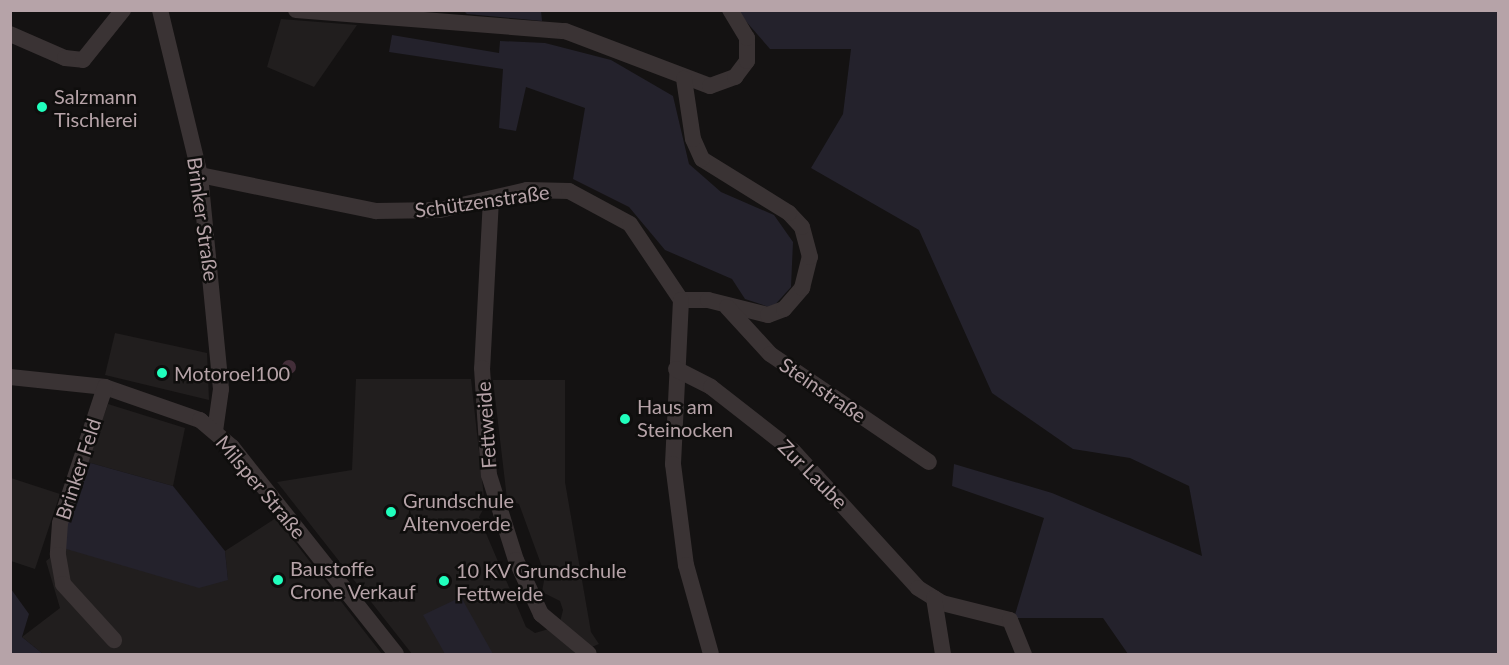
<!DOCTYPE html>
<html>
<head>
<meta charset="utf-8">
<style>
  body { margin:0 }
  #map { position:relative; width:1509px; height:665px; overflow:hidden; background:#141212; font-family:Lato,sans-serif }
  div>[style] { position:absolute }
  .built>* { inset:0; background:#211e1e }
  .green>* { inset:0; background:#24222c }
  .water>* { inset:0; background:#432e39 }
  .round { border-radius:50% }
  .minor>* { height:16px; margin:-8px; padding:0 8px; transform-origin:8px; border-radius:8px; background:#3a3334 }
  .dots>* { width:16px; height:16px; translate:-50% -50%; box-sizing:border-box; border:3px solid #0f0e0d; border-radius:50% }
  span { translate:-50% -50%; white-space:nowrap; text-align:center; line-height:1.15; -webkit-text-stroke:5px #0f0e0d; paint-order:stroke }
  .poi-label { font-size:20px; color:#b6a3a8 }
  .left { translate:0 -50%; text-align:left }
  .street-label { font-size:20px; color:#b6a3a8 }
  .frame { position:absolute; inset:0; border:12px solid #b6a3a8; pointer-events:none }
</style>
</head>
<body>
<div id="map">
  <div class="built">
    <div style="clip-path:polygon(281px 19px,357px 25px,314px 87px,267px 67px)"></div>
    <div style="clip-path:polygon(115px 333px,207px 353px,209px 400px,105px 375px)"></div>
    <div style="clip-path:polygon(356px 379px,471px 379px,485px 506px,479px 517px,526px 627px,535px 633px,559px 626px,563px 610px,560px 601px,542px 592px,545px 575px,519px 504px,507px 499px,493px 380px,565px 380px,565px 482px,591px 632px,599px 644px,575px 654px,412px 654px,277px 482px,352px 470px)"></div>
    <div style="clip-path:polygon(108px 404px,185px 428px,173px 486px,87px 462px)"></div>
    <div style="clip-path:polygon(11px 478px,60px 494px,35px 569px,11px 561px)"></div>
    <div style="clip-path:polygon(276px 518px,382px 654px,43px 654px,22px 637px,60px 608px,46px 561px,63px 548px,228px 580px,225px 551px)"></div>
  </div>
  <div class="green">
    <div style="clip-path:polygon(464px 11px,541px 11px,542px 21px,467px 14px)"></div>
    <div style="clip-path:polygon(737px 11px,1498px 11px,1498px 654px,1128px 654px,1103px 618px,1014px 618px,1044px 518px,952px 486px,954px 464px,1052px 493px,1202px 556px,1189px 486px,1130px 458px,1073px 449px,992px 393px,919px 230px,811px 168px,843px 114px,851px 49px,770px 49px)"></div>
    <div style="clip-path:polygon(392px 35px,499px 53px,500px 41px,545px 43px,611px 60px,673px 96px,689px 164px,721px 192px,774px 215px,793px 242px,791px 287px,772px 308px,745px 299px,732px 279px,665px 250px,629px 207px,573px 179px,585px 108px,526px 87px,516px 131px,499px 128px,503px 69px,389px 52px)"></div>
    <div style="clip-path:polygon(87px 462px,173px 486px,225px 551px,228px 580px,199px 588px,63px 548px,65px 519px)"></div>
    <div style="clip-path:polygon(11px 589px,29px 614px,22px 637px,43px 654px,11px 654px)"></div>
    <div style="clip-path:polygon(461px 597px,493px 654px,445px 654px,423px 615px)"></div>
  </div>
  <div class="water">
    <div class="round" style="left:282px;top:360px;width:14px;height:14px"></div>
  </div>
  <div class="minor">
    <div style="left:160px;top:10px;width:170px;rotate:76.4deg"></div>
    <div style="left:200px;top:175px;width:215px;rotate:84.4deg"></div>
    <div style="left:221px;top:389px;width:42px;rotate:98.1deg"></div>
    <div style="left:296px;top:10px;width:270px;rotate:4.5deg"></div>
    <div style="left:565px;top:31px;width:155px;rotate:20.8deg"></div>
    <div style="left:710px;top:86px;width:27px;rotate:-20deg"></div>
    <div style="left:735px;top:77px;width:20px;rotate:-53deg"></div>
    <div style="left:747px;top:61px;width:23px;rotate:-90deg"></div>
    <div style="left:747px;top:38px;width:33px;rotate:-121deg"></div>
    <div style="left:10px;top:34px;width:60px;rotate:23.6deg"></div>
    <div style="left:65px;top:58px;width:18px;rotate:6deg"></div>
    <div style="left:83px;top:60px;width:64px;rotate:-51.3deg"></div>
    <div style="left:200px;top:175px;width:180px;rotate:11.6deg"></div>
    <div style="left:376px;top:211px;width:64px;rotate:-0.9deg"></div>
    <div style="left:440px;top:210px;width:89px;rotate:-12.9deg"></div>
    <div style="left:527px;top:190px;width:42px;rotate:1.4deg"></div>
    <div style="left:569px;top:191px;width:69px;rotate:28.4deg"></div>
    <div style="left:630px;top:224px;width:92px;rotate:56.1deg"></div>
    <div style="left:491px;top:199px;width:169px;rotate:93deg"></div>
    <div style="left:482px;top:368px;width:107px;rotate:86.3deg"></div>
    <div style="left:489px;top:475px;width:89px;rotate:72.4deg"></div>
    <div style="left:516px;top:560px;width:60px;rotate:65.2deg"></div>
    <div style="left:541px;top:614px;width:62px;rotate:39.8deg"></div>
    <div style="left:681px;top:300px;width:27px"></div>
    <div style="left:708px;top:300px;width:62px;rotate:14deg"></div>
    <div style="left:768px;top:315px;width:17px;rotate:-21deg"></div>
    <div style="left:784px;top:309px;width:28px;rotate:-49deg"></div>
    <div style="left:802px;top:288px;width:32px;rotate:-76deg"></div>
    <div style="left:810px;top:257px;width:31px;rotate:-105deg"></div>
    <div style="left:802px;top:227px;width:19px;rotate:-133deg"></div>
    <div style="left:789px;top:213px;width:102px;rotate:-148.2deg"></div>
    <div style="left:702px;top:159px;width:22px;rotate:-114deg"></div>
    <div style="left:693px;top:139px;width:61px;rotate:-98.5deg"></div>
    <div style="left:681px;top:300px;width:164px;rotate:92.8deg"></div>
    <div style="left:673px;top:464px;width:102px;rotate:82.7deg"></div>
    <div style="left:686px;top:565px;width:92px;rotate:74.3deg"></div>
    <div style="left:727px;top:307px;width:64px;rotate:47.5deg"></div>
    <div style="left:770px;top:354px;width:192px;rotate:34.2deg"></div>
    <div style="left:676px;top:369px;width:39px;rotate:27deg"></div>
    <div style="left:711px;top:387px;width:104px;rotate:38deg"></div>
    <div style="left:793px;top:451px;width:185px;rotate:47.6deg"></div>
    <div style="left:918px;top:588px;width:28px;rotate:32deg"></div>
    <div style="left:942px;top:603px;width:70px;rotate:14deg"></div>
    <div style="left:1010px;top:620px;width:37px;rotate:68deg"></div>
    <div style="left:10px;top:377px;width:96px;rotate:6deg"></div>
    <div style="left:105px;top:387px;width:101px;rotate:19.2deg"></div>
    <div style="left:200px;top:420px;width:42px;rotate:40.2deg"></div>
    <div style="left:232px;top:447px;width:264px;rotate:51.6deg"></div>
    <div style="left:105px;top:387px;width:143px;rotate:108.3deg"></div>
    <div style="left:60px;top:523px;width:32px;rotate:94deg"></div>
    <div style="left:58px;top:555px;width:29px;rotate:80deg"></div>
    <div style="left:63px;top:584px;width:76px;rotate:47.7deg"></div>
    <div style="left:934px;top:598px;width:57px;rotate:80.9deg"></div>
  </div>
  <div class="dots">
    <div style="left:42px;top:107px;background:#20ffbd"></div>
    <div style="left:162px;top:373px;background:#20ffbd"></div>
    <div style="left:625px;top:419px;background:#20ffbd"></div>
    <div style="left:391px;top:512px;background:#20ffbd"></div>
    <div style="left:278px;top:580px;background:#20ffbd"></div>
    <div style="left:444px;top:581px;background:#20ffbd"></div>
  </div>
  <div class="poi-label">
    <span class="left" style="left:54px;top:108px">Salzmann<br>Tischlerei</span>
    <span class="left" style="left:174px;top:373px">Motoroel100</span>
    <span class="left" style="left:637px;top:418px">Haus am<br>Steinocken</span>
    <span class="left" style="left:403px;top:512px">Grundschule<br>Altenvoerde</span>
    <span class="left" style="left:290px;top:580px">Baustoffe<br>Crone Verkauf</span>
    <span class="left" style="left:456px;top:582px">10 KV Grundschule<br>Fettweide</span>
  </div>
  <div class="street-label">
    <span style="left:482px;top:201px;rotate:-8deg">Schützenstraße</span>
    <span style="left:203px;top:219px;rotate:82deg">Brinker Straße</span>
    <span style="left:823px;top:390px;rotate:34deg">Steinstraße</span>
    <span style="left:486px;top:425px;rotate:-94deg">Fettweide</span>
    <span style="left:78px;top:469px;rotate:-72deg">Brinker Feld</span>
    <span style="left:813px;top:474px;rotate:45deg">Zur Laube</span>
    <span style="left:261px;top:487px;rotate:50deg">Milsper Straße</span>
  </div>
  <div class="frame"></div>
</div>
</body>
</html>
